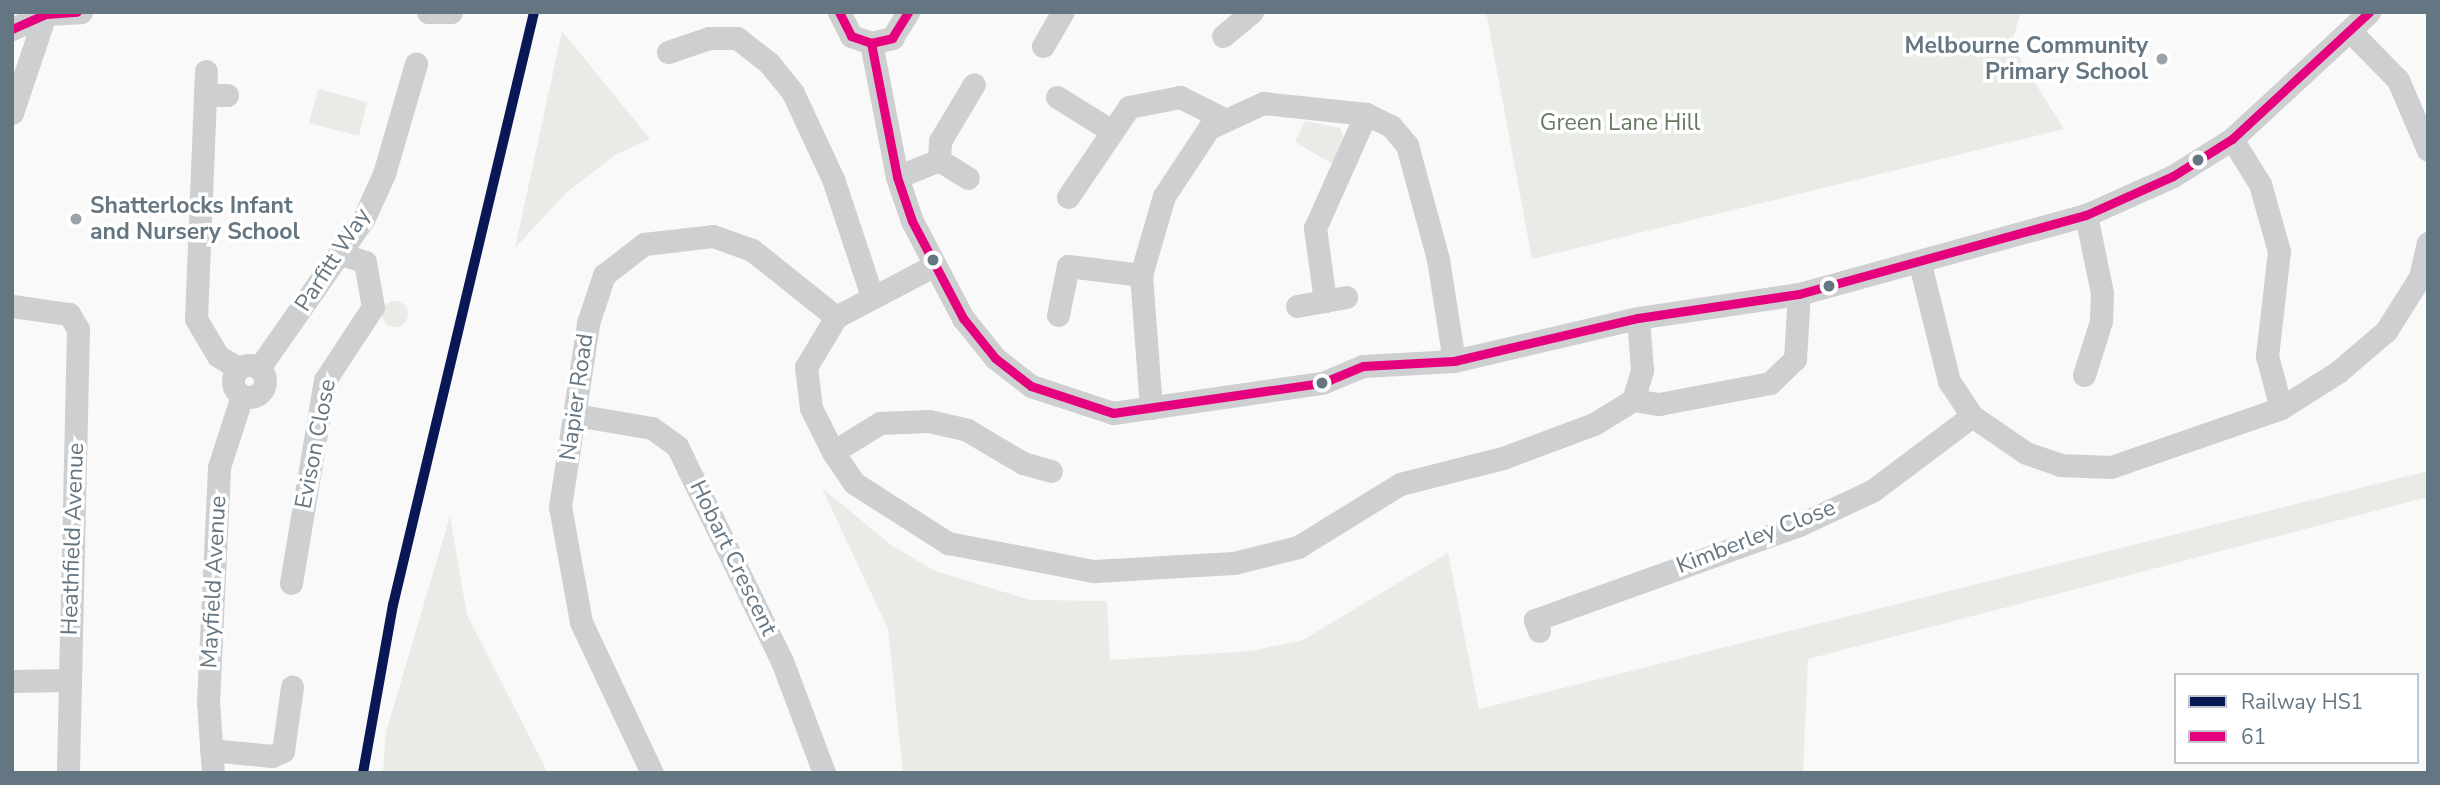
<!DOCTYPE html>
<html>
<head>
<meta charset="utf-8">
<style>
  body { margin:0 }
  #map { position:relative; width:2440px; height:785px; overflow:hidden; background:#f9f9f9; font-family:"Nunito Sans",sans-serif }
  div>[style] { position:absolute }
  .green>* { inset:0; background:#e8ebe6 }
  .round { border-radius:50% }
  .minor>* { height:23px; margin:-11.5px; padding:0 11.5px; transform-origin:11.5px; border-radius:11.5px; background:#cecfd0 }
  .minor>.ring { margin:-11.5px; padding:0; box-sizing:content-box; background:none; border:23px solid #cecfd0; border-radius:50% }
  .bus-1>* { height:9px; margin:-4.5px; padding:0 4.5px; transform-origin:4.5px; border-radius:4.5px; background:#e5007d }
  .rail-1>* { height:10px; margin:-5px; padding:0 5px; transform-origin:5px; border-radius:5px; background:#091855 }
  .dots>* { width:19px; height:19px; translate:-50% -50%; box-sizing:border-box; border:4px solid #fff; border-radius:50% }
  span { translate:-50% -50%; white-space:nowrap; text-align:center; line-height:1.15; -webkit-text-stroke:7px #fff; paint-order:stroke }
  .poi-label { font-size:23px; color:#657683; font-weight:700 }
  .right { translate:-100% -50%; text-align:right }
  .left { translate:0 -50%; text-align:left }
  .park-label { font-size:23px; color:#687a64 }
  .street-label { font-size:23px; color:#657683 }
  .frame { position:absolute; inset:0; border:14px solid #657683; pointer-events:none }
  .legend { position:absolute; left:2174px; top:673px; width:245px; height:91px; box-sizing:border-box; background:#fff; border:2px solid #c1c8cd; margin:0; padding:9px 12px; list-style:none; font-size:21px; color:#657683 }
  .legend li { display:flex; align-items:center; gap:14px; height:35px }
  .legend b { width:35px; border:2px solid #c1c8cd }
</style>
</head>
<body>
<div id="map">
  <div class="green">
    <div style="clip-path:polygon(1486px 12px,2021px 12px,2011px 45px,2064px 129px,1532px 259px)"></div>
    <div style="clip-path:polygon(562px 31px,650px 139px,615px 155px,567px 192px,515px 248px)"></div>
    <div style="clip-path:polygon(318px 89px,367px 102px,359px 136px,309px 123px)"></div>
    <div style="clip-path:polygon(1305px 121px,1340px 128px,1344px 139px,1336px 166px,1295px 142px)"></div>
    <div class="round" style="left:382px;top:301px;width:26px;height:26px"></div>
    <div style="clip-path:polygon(2428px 471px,2428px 497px,1808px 659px,1803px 773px,903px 773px,888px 629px,822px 488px,891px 545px,935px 571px,1030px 600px,1107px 601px,1110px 660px,1251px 651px,1303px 640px,1448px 553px,1479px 709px)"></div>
    <div style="clip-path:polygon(450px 516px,467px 615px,548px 773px,383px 773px,386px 732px)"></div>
  </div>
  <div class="minor">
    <div style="left:428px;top:12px;width:23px"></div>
    <div style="left:839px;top:12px;width:27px;rotate:63deg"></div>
    <div style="left:851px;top:36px;width:21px;rotate:19deg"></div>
    <div style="left:871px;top:43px;width:22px;rotate:-13deg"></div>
    <div style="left:892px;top:38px;width:31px;rotate:-58deg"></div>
    <div style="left:12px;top:29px;width:37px;rotate:-24deg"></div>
    <div style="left:46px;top:14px;width:35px;rotate:-3deg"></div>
    <div style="left:2353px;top:34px;width:64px;rotate:45.6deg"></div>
    <div style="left:2398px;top:80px;width:76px;rotate:66.8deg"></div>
    <div style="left:1223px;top:36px;width:38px;rotate:-40deg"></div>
    <div style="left:871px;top:43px;width:136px;rotate:79deg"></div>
    <div style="left:897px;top:177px;width:46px;rotate:71.2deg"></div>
    <div style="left:912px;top:221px;width:110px;rotate:62.3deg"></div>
    <div style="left:963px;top:318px;width:51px;rotate:51.3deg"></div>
    <div style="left:995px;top:358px;width:46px;rotate:37.9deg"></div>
    <div style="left:1031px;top:386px;width:86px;rotate:18.2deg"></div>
    <div style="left:1113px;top:413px;width:211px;rotate:-8.2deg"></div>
    <div style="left:1322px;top:383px;width:44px;rotate:-22.5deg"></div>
    <div style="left:1363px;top:366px;width:91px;rotate:-3.1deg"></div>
    <div style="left:1454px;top:361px;width:189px;rotate:-13.2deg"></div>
    <div style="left:1638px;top:318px;width:163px;rotate:-8.5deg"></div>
    <div style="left:1799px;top:294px;width:298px;rotate:-15.4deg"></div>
    <div style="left:2086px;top:215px;width:95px;rotate:-24.1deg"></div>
    <div style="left:2173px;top:176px;width:70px;rotate:-32.1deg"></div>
    <div style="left:2232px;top:139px;width:187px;rotate:-42.8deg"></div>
    <div style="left:1043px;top:46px;width:39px;rotate:-60deg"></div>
    <div style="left:668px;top:52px;width:43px;rotate:-18.9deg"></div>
    <div style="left:709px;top:38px;width:28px"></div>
    <div style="left:737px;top:38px;width:41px;rotate:38deg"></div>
    <div style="left:769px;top:63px;width:38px;rotate:51deg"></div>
    <div style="left:793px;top:93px;width:95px;rotate:65.1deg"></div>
    <div style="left:833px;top:179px;width:120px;rotate:71.6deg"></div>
    <div style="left:206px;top:71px;width:248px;rotate:92.3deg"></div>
    <div style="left:196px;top:319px;width:43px;rotate:59.3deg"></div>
    <div style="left:218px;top:356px;width:23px;rotate:31deg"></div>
    <div style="left:206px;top:95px;width:21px"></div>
    <div style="left:1057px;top:97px;width:62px;rotate:31.9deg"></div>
    <div style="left:12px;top:113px;width:107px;rotate:-71.4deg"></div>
    <div style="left:2232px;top:139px;width:53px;rotate:58.1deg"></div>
    <div style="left:2260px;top:184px;width:70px;rotate:74.2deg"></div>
    <div style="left:2279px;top:251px;width:106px;rotate:96.5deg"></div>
    <div style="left:2267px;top:356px;width:54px;rotate:74.9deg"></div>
    <div style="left:939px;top:160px;width:34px;rotate:32deg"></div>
    <div style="left:897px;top:177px;width:45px;rotate:-22deg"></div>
    <div style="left:939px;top:160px;width:19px;rotate:-87deg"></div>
    <div style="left:940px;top:141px;width:66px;rotate:-59.2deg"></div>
    <div style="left:1068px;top:197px;width:109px;rotate:-55.9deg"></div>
    <div style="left:1129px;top:107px;width:52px;rotate:-11.1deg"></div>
    <div style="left:1180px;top:97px;width:47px;rotate:26.6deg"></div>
    <div style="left:1920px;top:264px;width:121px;rotate:76.1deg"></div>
    <div style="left:1949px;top:381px;width:42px;rotate:56.7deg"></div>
    <div style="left:1972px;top:416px;width:65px;rotate:34.4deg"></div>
    <div style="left:2026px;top:453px;width:36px;rotate:19deg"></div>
    <div style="left:2060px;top:465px;width:51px;rotate:2.2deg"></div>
    <div style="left:2111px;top:467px;width:180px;rotate:-19.1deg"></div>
    <div style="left:2281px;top:408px;width:67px;rotate:-32.3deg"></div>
    <div style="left:2338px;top:372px;width:63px;rotate:-40.5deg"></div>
    <div style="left:2386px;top:331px;width:64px;rotate:-57.8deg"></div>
    <div style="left:2420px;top:277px;width:35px;rotate:-77deg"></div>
    <div style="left:933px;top:266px;width:110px;rotate:152.3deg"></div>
    <div style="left:836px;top:317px;width:58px;rotate:121deg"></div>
    <div style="left:806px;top:367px;width:41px;rotate:83deg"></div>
    <div style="left:811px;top:408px;width:49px;rotate:63.4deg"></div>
    <div style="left:833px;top:452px;width:37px;rotate:56deg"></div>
    <div style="left:854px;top:483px;width:112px;rotate:32.6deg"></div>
    <div style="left:948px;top:543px;width:149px;rotate:10.9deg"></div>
    <div style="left:1094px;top:571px;width:140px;rotate:-3.3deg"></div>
    <div style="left:1234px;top:563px;width:66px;rotate:-14deg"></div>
    <div style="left:1298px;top:547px;width:120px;rotate:-31.7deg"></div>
    <div style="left:1400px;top:484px;width:106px;rotate:-14.2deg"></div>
    <div style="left:1503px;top:458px;width:97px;rotate:-20.5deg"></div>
    <div style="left:1594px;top:424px;width:46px;rotate:-31.6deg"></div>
    <div style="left:1633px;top:400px;width:31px;rotate:-73deg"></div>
    <div style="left:1642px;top:370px;width:52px;rotate:-94.4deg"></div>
    <div style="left:1325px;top:301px;width:74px;rotate:-97.8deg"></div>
    <div style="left:1315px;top:228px;width:125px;rotate:-65.9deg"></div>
    <div style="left:12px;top:306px;width:58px;rotate:8deg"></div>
    <div style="left:69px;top:314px;width:17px;rotate:59deg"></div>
    <div style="left:78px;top:329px;width:444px;rotate:91.3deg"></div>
    <div style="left:1297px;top:306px;width:50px;rotate:-10.4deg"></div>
    <div style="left:1058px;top:315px;width:50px;rotate:-78.5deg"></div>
    <div style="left:1068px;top:266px;width:74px;rotate:7deg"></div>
    <div class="ring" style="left:233px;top:365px;width:9px;height:9px"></div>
    <div style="left:259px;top:368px;width:183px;rotate:-55deg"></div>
    <div style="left:364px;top:218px;width:48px;rotate:-65.6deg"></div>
    <div style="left:384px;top:174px;width:115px;rotate:-73.8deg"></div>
    <div style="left:2084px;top:375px;width:57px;rotate:-72.5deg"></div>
    <div style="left:2101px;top:321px;width:28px;rotate:-88deg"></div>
    <div style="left:2102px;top:293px;width:80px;rotate:-101.6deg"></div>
    <div style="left:1633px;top:400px;width:26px;rotate:9deg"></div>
    <div style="left:1659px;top:404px;width:113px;rotate:-10.7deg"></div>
    <div style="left:1770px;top:383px;width:35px;rotate:-44deg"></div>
    <div style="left:1795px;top:359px;width:65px;rotate:-86.5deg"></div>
    <div style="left:1151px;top:408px;width:133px;rotate:-94.3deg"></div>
    <div style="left:1141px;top:275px;width:82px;rotate:-73.8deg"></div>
    <div style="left:1164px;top:196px;width:82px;rotate:-56.5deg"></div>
    <div style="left:1209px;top:128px;width:60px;rotate:-24.8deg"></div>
    <div style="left:1263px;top:103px;width:104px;rotate:6.1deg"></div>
    <div style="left:1366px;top:114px;width:28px;rotate:26deg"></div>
    <div style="left:1391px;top:126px;width:25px;rotate:50deg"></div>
    <div style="left:1407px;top:145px;width:118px;rotate:74.8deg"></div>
    <div style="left:1438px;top:259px;width:103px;rotate:81.1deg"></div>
    <div style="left:575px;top:415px;width:78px;rotate:9.6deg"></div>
    <div style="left:652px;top:428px;width:31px;rotate:36deg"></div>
    <div style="left:677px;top:446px;width:239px;rotate:64deg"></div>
    <div style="left:782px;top:661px;width:120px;rotate:69.4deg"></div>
    <div style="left:833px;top:452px;width:55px;rotate:-31.7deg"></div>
    <div style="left:880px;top:423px;width:49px;rotate:-2.3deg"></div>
    <div style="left:929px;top:421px;width:39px;rotate:13deg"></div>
    <div style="left:967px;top:430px;width:65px;rotate:30.5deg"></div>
    <div style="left:1023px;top:463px;width:29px;rotate:16deg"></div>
    <div style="left:291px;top:583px;width:206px;rotate:-80.5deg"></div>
    <div style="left:325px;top:380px;width:87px;rotate:-56.7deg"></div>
    <div style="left:373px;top:307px;width:46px;rotate:-100.1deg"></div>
    <div style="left:365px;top:262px;width:24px;rotate:-161deg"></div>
    <div style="left:1539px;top:631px;width:12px;rotate:-110deg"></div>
    <div style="left:1535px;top:620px;width:281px;rotate:-19.8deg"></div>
    <div style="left:1799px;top:525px;width:81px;rotate:-25deg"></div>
    <div style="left:1872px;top:491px;width:125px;rotate:-36.9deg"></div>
    <div style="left:12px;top:681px;width:55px;rotate:-1deg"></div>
    <div style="left:211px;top:750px;width:61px;rotate:5.6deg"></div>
    <div style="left:272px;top:756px;width:12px;rotate:-24deg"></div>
    <div style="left:283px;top:751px;width:65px;rotate:-82deg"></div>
    <div style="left:213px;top:773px;width:71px;rotate:-94deg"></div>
    <div style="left:208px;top:702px;width:235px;rotate:-87.3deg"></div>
    <div style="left:219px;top:467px;width:75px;rotate:-72.1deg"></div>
    <div style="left:652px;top:773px;width:167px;rotate:-115.2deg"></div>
    <div style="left:581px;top:622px;width:117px;rotate:-100.3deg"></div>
    <div style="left:560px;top:507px;width:186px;rotate:-81.3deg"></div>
    <div style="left:588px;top:323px;width:51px;rotate:-71.6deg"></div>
    <div style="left:604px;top:275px;width:51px;rotate:-37.8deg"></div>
    <div style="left:644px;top:244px;width:69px;rotate:-6.6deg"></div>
    <div style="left:713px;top:236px;width:41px;rotate:19.7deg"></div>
    <div style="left:752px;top:250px;width:107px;rotate:38.6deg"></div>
  </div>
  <div class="bus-1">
    <div style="left:839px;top:12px;width:27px;rotate:63deg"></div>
    <div style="left:851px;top:36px;width:21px;rotate:19deg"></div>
    <div style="left:871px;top:43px;width:22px;rotate:-13deg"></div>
    <div style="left:892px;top:38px;width:31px;rotate:-58deg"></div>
    <div style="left:12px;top:29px;width:37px;rotate:-24deg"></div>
    <div style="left:46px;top:14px;width:31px;rotate:-4deg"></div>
    <div style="left:871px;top:43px;width:136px;rotate:79deg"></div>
    <div style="left:897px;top:177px;width:46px;rotate:71.2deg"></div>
    <div style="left:912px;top:221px;width:110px;rotate:62.3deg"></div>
    <div style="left:963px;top:318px;width:51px;rotate:51.3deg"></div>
    <div style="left:995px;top:358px;width:46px;rotate:37.9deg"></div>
    <div style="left:1031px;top:386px;width:86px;rotate:18.2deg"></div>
    <div style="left:1113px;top:413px;width:211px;rotate:-8.2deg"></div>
    <div style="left:1322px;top:383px;width:44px;rotate:-22.5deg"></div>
    <div style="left:1363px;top:366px;width:91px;rotate:-3.1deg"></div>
    <div style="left:1454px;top:361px;width:189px;rotate:-13.2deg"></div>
    <div style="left:1638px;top:318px;width:163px;rotate:-8.5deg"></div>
    <div style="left:1799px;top:294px;width:298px;rotate:-15.4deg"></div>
    <div style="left:2086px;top:215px;width:95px;rotate:-24.1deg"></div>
    <div style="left:2173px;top:176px;width:70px;rotate:-32.1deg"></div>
    <div style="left:2232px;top:139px;width:187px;rotate:-42.8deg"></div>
  </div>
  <div class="rail-1">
    <div style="left:363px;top:773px;width:171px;rotate:-79.9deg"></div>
    <div style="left:393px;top:605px;width:610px;rotate:-76.62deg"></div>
  </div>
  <div class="dots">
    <div style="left:2162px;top:59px;background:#99a4ac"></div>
    <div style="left:2198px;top:160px;background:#657683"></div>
    <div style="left:76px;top:219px;background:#99a4ac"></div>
    <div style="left:933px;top:260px;background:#657683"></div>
    <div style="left:1829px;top:286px;background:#657683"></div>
    <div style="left:1322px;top:383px;background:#657683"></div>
  </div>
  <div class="poi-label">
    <span class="right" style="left:2148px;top:59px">Melbourne Community<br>Primary School</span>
    <span class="left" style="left:90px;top:219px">Shatterlocks Infant<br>and Nursery School</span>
  </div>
  <div class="park-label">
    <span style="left:1620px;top:123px">Green Lane Hill</span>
  </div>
  <div class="street-label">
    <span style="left:333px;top:260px;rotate:-57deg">Parfitt Way</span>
    <span style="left:577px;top:397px;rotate:-82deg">Napier Road</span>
    <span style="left:316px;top:444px;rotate:-79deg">Evison Close</span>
    <span style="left:1756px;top:537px;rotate:-21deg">Kimberley Close</span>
    <span style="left:73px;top:539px;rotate:-88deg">Heathfield Avenue</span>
    <span style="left:733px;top:558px;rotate:64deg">Hobart Crescent</span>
    <span style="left:214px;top:582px;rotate:-87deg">Mayfield Avenue</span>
  </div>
  <div class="frame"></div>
  <ul class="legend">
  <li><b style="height:9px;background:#091855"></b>Railway HS1</li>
  <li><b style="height:9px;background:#e5007d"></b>61</li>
  </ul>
</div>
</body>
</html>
